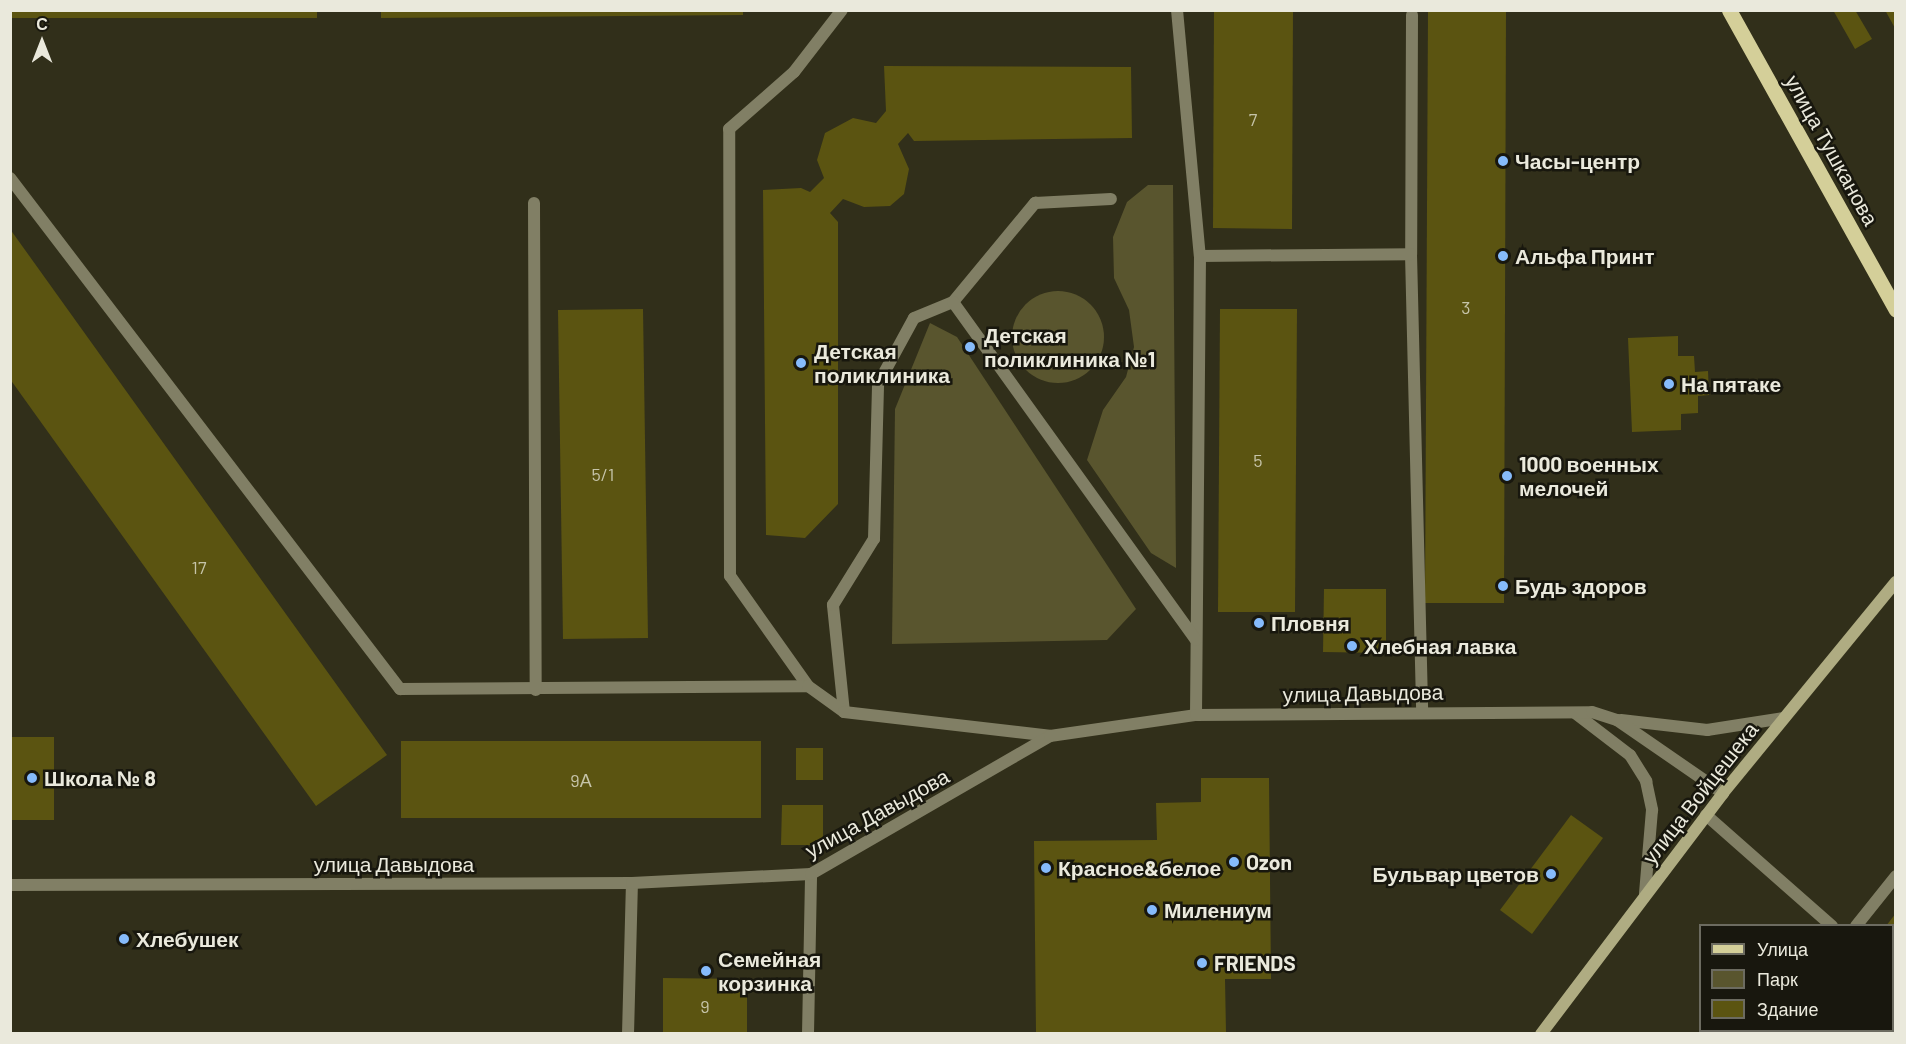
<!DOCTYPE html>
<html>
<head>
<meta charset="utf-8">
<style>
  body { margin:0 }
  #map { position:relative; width:1906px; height:1044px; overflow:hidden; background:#312f1a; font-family:Barlow,sans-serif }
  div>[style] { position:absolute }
  .green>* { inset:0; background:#59552e }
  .round { border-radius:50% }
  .building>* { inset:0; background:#5b5411 }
  .service>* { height:12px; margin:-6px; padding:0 6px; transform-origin:6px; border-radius:6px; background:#817f65 }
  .minor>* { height:12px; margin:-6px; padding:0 6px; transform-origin:6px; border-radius:6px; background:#817f65 }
  .secondary>* { height:12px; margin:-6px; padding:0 6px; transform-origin:6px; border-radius:6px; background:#afac82 }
  .primary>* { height:15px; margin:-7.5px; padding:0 7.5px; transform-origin:7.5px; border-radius:7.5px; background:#d4cf99 }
  .dots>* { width:16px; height:16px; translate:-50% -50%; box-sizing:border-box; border:3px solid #18170e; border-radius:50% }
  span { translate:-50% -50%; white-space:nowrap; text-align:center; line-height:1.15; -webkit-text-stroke:5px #18170e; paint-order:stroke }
  .number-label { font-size:18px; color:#c6c4a9 }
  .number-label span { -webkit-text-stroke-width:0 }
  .street-label { font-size:21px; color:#eae9dc }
  .poi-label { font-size:21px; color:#eae9dc; font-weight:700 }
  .left { translate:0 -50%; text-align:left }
  .right { translate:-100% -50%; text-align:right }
  .frame { position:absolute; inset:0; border:12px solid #eae9dc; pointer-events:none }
  .legend { position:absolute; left:1699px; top:924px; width:195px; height:108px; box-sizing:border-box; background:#18170e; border:2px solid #6c6b60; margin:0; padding:8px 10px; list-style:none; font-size:18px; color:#eae9dc }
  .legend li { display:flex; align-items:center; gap:12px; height:30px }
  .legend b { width:30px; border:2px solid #6c6b60 }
  .north { position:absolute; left:12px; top:12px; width:60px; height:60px; -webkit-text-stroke:4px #18170e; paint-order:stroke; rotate:0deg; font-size:16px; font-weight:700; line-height:24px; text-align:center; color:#eae9dc }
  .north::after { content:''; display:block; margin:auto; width:21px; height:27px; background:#eae9dc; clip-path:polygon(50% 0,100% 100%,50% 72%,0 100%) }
</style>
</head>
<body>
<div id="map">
  <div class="green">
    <div style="clip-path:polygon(1148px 185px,1173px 185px,1176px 568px,1151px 553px,1087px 460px,1103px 410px,1126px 377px,1134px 347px,1129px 310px,1114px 278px,1113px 237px,1127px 202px)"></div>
    <div class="round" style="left:1012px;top:291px;width:92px;height:92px"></div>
    <div style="clip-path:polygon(930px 323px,957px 337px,1136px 609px,1107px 640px,892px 644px,895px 409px)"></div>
  </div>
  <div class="building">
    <div style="clip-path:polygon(10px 10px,317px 10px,317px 18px,10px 18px)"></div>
    <div style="clip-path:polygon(381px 10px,743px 10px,743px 15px,381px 18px)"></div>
    <div style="clip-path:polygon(1214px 10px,1293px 10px,1292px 229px,1213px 228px)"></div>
    <div style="clip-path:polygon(1428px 10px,1506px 10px,1504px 603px,1425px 603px)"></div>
    <div style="clip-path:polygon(1833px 10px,1855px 10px,1872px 39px,1855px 49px)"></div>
    <div style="clip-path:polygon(1885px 10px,1896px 10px,1896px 30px)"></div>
    <div style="clip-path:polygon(884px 66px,1131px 67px,1132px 138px,914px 141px,908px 133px,898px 144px,909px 169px,904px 194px,890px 206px,864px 207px,843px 199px,830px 213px,838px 222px,838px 504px,805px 538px,766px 535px,763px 190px,801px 188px,810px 192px,824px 178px,817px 160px,825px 133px,853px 118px,876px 123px,886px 111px)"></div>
    <div style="clip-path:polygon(10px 229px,387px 755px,316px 806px,10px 379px)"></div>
    <div style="clip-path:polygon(643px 309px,648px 638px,563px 639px,558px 310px)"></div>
    <div style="clip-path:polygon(1220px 309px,1297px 309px,1295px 612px,1218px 612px)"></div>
    <div style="clip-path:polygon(1678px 336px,1678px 356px,1694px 356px,1695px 372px,1708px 371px,1709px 395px,1698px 396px,1698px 413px,1681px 414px,1681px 430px,1632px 432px,1628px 338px)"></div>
    <div style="clip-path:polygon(1324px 589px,1386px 589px,1386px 653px,1323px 652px)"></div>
    <div style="clip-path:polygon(10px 737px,54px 737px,54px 820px,10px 820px)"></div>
    <div style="clip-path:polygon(401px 741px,761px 741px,761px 818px,401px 818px)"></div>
    <div style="clip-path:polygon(796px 748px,823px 748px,823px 780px,796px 780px)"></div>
    <div style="clip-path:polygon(1201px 778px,1269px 778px,1271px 979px,1225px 979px,1226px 1032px,1036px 1034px,1034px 841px,1157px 840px,1156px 803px,1201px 802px)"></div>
    <div style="clip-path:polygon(782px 805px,823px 805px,823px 845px,781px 845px)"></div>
    <div style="clip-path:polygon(1571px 815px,1603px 838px,1532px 934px,1500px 910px)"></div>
    <div style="clip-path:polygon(1896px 913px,1896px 1034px,1782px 1034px,1892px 1030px,1892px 926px,1886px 926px)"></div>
    <div style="clip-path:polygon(663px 978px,747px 979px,747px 1034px,663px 1034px)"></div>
  </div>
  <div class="service">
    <div style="left:1177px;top:10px;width:247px;rotate:84.7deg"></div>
    <div style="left:1200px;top:256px;width:459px;rotate:90.5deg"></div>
    <div style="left:1412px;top:15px;width:239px;rotate:90.2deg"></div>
    <div style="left:1411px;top:254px;width:459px;rotate:88.6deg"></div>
    <div style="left:1200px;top:256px;width:211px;rotate:-0.5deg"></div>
    <div style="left:953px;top:302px;width:129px;rotate:-50.4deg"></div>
    <div style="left:1035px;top:203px;width:76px;rotate:-3deg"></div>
    <div style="left:808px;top:686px;width:135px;rotate:-125.3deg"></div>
    <div style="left:730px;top:576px;width:447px;rotate:-90.1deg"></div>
    <div style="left:729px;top:129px;width:86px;rotate:-41.2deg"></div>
    <div style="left:794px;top:72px;width:78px;rotate:-52.3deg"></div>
    <div style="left:844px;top:712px;width:108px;rotate:-95.9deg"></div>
    <div style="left:833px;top:605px;width:78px;rotate:-58.2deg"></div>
    <div style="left:874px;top:539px;width:155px;rotate:-88.5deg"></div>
    <div style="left:878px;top:384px;width:75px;rotate:-61.4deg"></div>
    <div style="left:914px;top:318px;width:42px;rotate:-22.3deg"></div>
    <div style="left:953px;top:302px;width:416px;rotate:54.3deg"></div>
    <div style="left:1706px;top:815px;width:168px;rotate:41.4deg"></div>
    <div style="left:1856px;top:926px;width:64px;rotate:-51.3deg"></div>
    <div style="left:628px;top:1034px;width:151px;rotate:-88.5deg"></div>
    <div style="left:808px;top:1034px;width:160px;rotate:-88.9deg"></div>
  </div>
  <div class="minor">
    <div style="left:10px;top:178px;width:643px;rotate:52.65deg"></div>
    <div style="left:400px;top:689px;width:408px;rotate:-0.4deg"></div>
    <div style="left:808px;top:686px;width:44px;rotate:35.8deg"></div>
    <div style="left:844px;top:712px;width:207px;rotate:6.6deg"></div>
    <div style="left:534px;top:203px;width:487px;rotate:89.8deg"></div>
    <div style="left:1575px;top:713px;width:69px;rotate:37.4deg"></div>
    <div style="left:1630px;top:755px;width:31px;rotate:58deg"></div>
    <div style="left:1646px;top:781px;width:30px;rotate:78deg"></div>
    <div style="left:1652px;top:810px;width:84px;rotate:94.8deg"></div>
    <div style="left:1621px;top:720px;width:87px;rotate:6.6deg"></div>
    <div style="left:1707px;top:730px;width:78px;rotate:-8.9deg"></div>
    <div style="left:10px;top:885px;width:622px;rotate:-0.18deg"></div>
    <div style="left:632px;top:883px;width:179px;rotate:-2.9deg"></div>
    <div style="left:811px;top:874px;width:276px;rotate:-30deg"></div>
    <div style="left:1050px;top:736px;width:148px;rotate:-8.2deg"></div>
    <div style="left:1196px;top:715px;width:396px;rotate:-0.4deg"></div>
    <div style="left:1592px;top:712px;width:26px;rotate:18deg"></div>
    <div style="left:1617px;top:720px;width:129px;rotate:34.6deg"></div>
  </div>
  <div class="secondary">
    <div style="left:1541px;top:1034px;width:302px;rotate:-52.9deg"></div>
    <div style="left:1723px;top:793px;width:273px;rotate:-50.7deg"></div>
  </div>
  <div class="primary">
    <div style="left:1729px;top:10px;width:343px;rotate:60.9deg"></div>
  </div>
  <div class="dots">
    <div style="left:1503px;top:161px;background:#86bbfb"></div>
    <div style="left:1503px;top:256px;background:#86bbfb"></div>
    <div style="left:970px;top:347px;background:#86bbfb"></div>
    <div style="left:801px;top:363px;background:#86bbfb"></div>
    <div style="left:1669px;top:384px;background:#86bbfb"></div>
    <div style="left:1507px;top:476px;background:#86bbfb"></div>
    <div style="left:1503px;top:586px;background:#86bbfb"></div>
    <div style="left:1259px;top:623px;background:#86bbfb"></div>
    <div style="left:1352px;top:646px;background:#86bbfb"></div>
    <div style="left:32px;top:778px;background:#86bbfb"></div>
    <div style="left:1234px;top:862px;background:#86bbfb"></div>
    <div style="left:1046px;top:868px;background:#86bbfb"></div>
    <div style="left:1551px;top:874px;background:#86bbfb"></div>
    <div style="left:1152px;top:910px;background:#86bbfb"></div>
    <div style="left:124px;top:939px;background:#86bbfb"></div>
    <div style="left:1202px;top:963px;background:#86bbfb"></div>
    <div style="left:706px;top:971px;background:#86bbfb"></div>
  </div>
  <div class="number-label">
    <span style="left:1253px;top:119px">7</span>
    <span style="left:1466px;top:307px">3</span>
    <span style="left:1258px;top:460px">5</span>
    <span style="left:603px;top:474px">5/1</span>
    <span style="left:199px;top:567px">17</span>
    <span style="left:581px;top:780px">9А</span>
    <span style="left:705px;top:1006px">9</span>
  </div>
  <div class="street-label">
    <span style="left:1832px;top:150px;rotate:61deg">улица Тушканова</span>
    <span style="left:1363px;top:693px;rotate:-1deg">улица Давыдова</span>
    <span style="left:1700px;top:793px;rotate:-52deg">улица Войцешека</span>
    <span style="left:877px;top:813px;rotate:-29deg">улица Давыдова</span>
    <span style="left:394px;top:864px">улица Давыдова</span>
  </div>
  <div class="poi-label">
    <span class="left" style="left:1515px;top:161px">Часы-центр</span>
    <span class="left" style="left:1515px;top:256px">Альфа Принт</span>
    <span class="left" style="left:984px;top:347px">Детская<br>поликлиника №1</span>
    <span class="left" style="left:814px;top:363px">Детская<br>поликлиника</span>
    <span class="left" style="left:1681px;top:384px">На пятаке</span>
    <span class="left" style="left:1519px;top:476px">1000 военных<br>мелочей</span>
    <span class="left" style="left:1515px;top:586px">Будь здоров</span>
    <span class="left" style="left:1271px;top:623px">Пловня</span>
    <span class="left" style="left:1364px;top:646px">Хлебная лавка</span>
    <span class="left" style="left:44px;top:778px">Школа № 8</span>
    <span class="left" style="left:1246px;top:862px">Ozon</span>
    <span class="left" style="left:1058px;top:868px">Красное&amp;белое</span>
    <span class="right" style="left:1539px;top:874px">Бульвар цветов</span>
    <span class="left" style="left:1164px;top:910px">Милениум</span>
    <span class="left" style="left:136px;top:939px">Хлебушек</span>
    <span class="left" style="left:718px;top:971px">Семейная<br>корзинка</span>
    <span class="left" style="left:1214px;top:963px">FRIENDS</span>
  </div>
  <div class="frame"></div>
  <ul class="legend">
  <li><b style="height:8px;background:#d4cf99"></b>Улица</li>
  <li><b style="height:16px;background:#59552e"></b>Парк</li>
  <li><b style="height:16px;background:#5b5411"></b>Здание</li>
  </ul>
  <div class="north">С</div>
</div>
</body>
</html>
